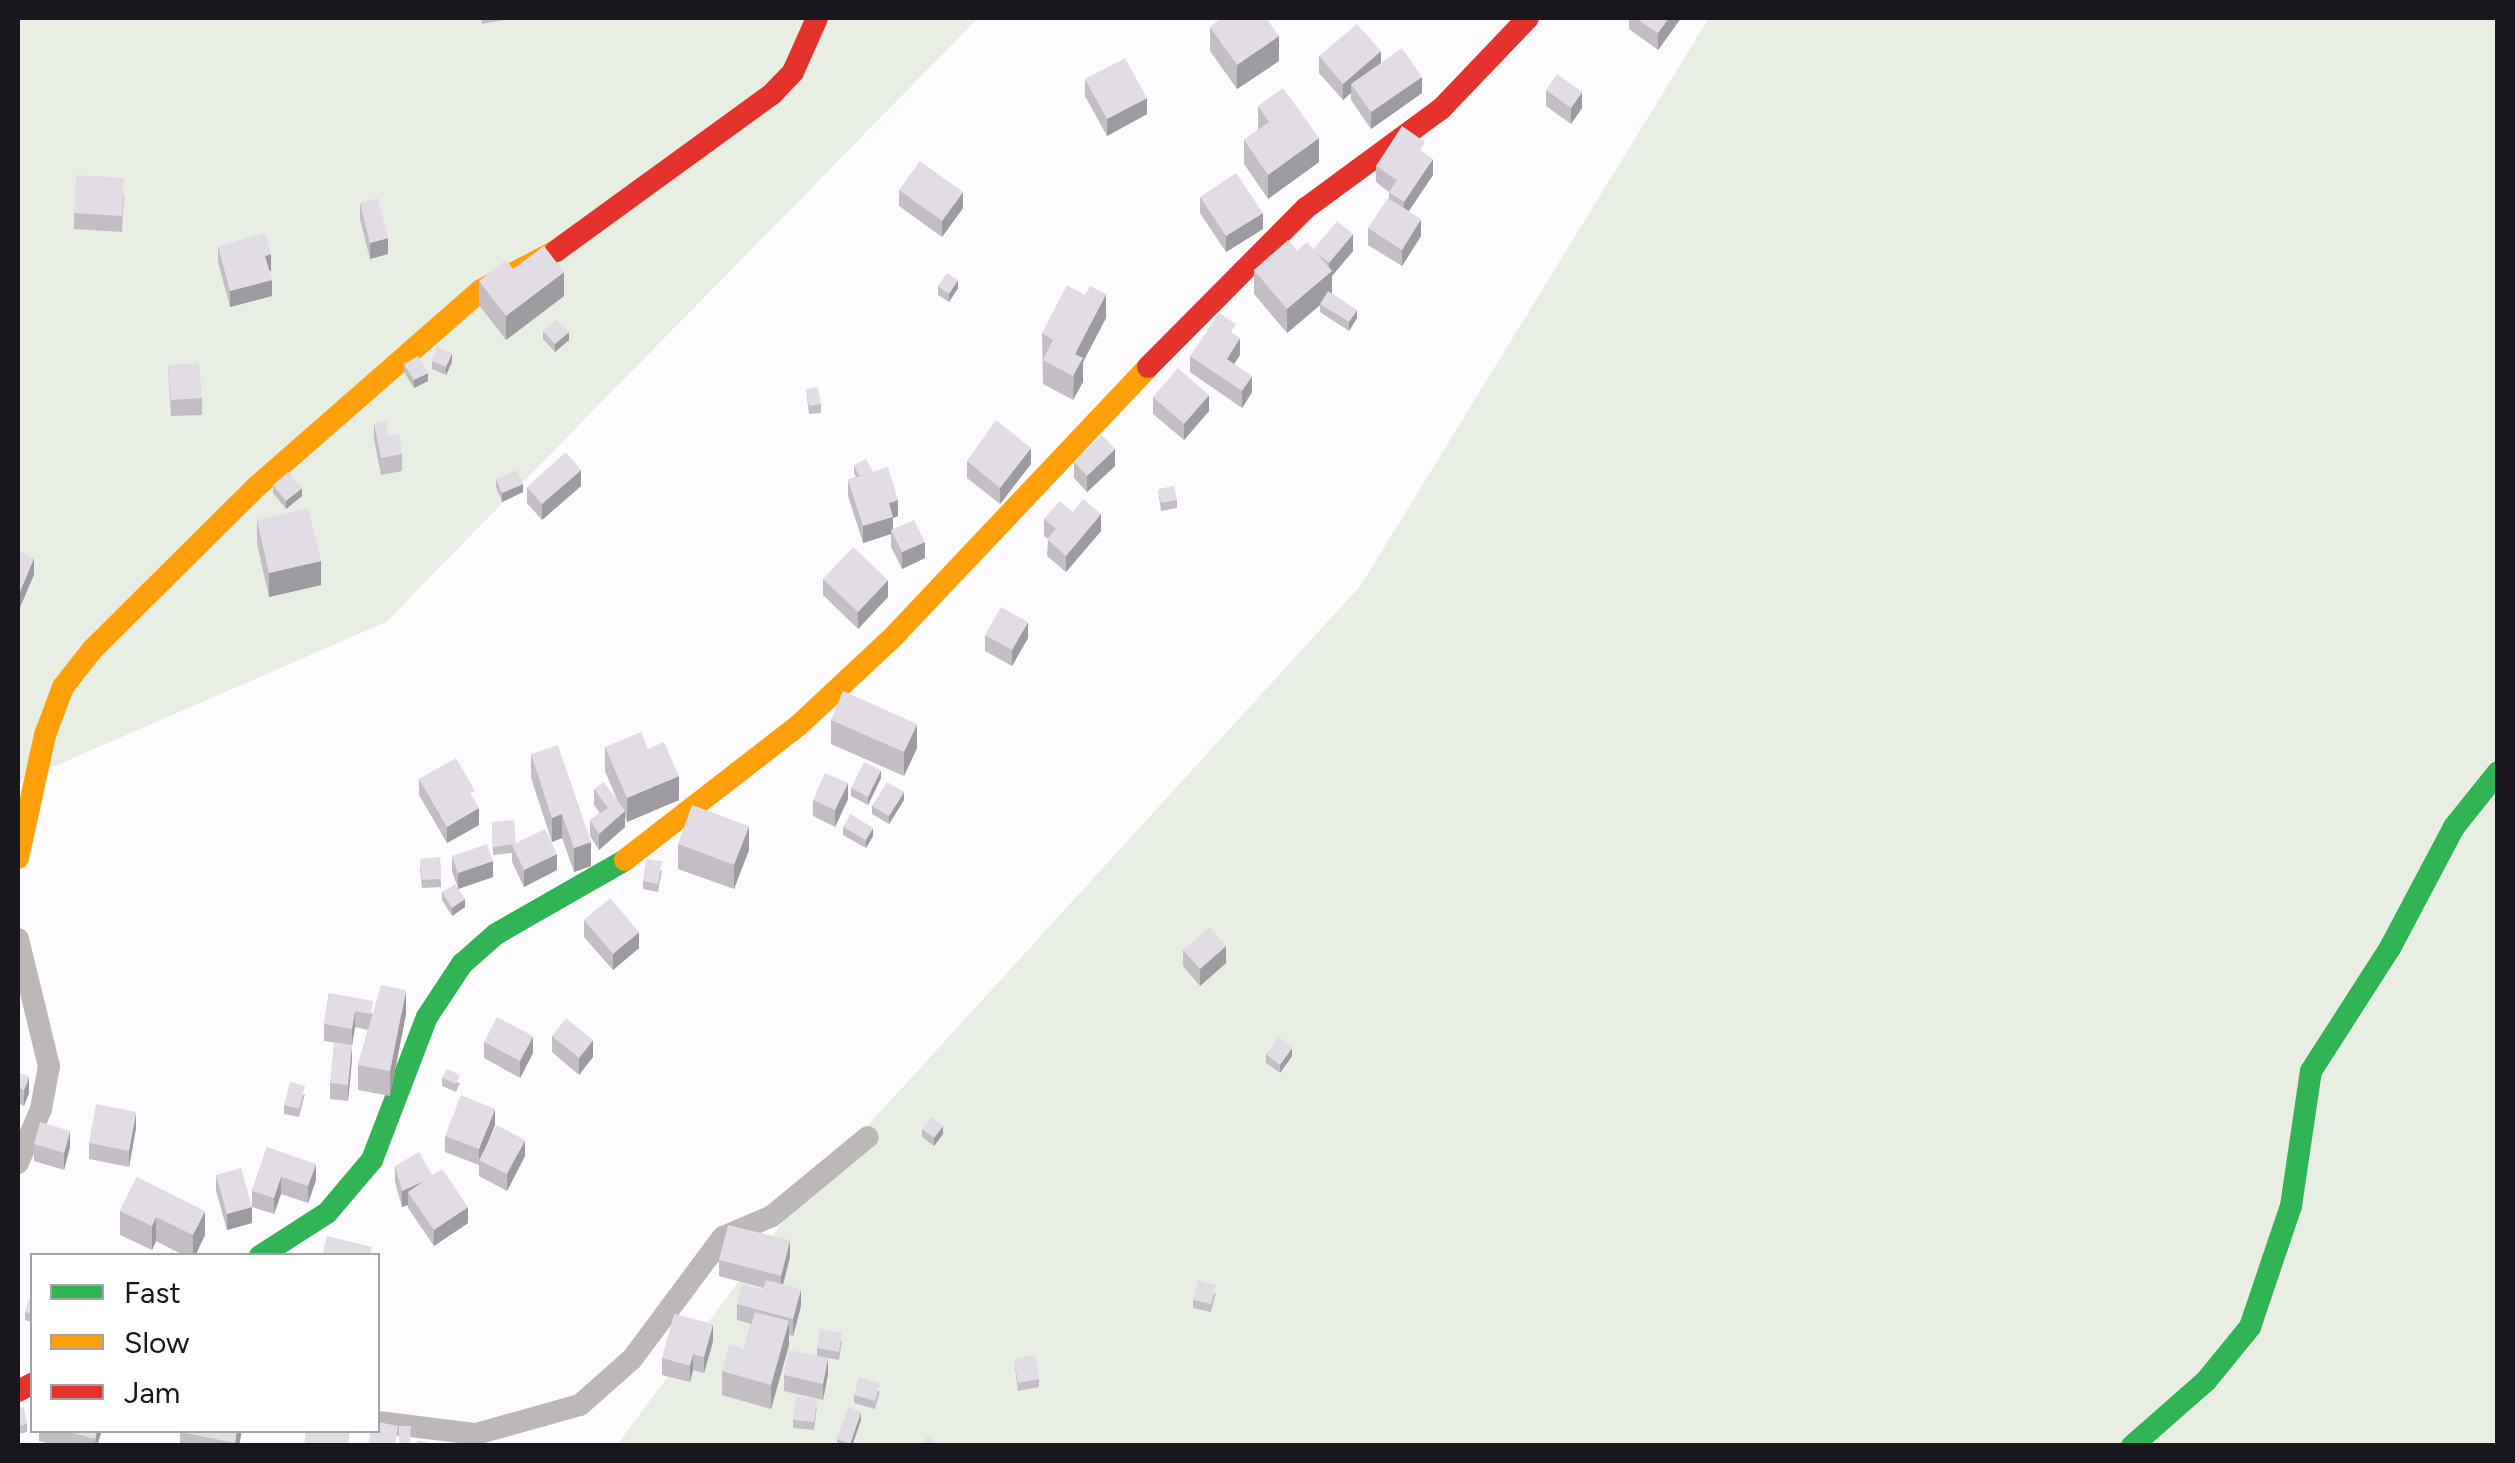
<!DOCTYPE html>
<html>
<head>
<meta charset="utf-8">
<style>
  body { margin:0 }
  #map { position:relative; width:2515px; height:1463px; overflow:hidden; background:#fdfbfe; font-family:Figtree,sans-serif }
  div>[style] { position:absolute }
  .green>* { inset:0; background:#e8eee4 }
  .street>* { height:22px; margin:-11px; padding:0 11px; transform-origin:11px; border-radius:11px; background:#bdb8b8 }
  .fast>* { height:22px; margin:-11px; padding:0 11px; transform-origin:11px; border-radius:11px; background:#30b455 }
  .slow>* { height:22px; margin:-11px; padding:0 11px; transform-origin:11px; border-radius:11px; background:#ff9f0a }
  .jam>* { height:22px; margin:-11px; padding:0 11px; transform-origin:11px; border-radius:11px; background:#e5322d }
  .wall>* { inset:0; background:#c2bec4 }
  .shaded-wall>* { inset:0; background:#9e9ba0 }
  .building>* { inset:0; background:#e2dde4 }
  span { translate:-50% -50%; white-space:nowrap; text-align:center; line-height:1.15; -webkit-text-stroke:8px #fff; paint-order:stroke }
  .frame { position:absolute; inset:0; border:20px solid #1a161d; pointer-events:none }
  .legend { position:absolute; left:30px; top:1253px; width:350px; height:180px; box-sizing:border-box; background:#fff; border:2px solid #a3a2a5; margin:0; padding:12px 18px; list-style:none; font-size:30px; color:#1a161d }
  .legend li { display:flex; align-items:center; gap:20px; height:50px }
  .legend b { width:50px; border:2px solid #a3a2a5 }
</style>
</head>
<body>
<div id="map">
  <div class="green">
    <div style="clip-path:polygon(18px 18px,978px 18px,386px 622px,18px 782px)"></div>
    <div style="clip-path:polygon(1709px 18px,2497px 18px,2497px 1445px,616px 1446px,797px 1203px,1361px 585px)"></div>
  </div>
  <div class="street">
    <div style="left:18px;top:939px;width:131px;rotate:76.3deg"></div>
    <div style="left:49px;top:1066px;width:44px;rotate:100.5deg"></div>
    <div style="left:41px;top:1109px;width:59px;rotate:113.1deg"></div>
    <div style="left:378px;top:1422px;width:99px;rotate:7deg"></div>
    <div style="left:476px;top:1434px;width:108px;rotate:-15.6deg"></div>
    <div style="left:580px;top:1405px;width:69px;rotate:-41.5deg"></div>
    <div style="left:632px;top:1359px;width:152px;rotate:-53.3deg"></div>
    <div style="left:723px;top:1237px;width:53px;rotate:-23.2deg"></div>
    <div style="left:772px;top:1216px;width:124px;rotate:-39.5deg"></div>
  </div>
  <div class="fast">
    <div style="left:260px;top:1256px;width:80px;rotate:-32.7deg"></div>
    <div style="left:327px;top:1213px;width:70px;rotate:-49.7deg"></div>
    <div style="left:372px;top:1160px;width:153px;rotate:-69deg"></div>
    <div style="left:427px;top:1017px;width:64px;rotate:-56.6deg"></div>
    <div style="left:462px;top:964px;width:45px;rotate:-41.4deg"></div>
    <div style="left:496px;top:934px;width:149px;rotate:-29.8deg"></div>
    <div style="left:2132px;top:1446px;width:98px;rotate:-41.3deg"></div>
    <div style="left:2206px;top:1381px;width:70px;rotate:-50.8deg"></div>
    <div style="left:2250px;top:1327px;width:128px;rotate:-71.3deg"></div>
    <div style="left:2291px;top:1206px;width:136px;rotate:-81.6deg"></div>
    <div style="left:2311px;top:1071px;width:146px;rotate:-57.3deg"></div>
    <div style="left:2390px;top:948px;width:137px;rotate:-62.1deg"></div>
    <div style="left:2454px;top:827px;width:70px;rotate:-51.3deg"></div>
  </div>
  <div class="slow">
    <div style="left:18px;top:858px;width:126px;rotate:-77.6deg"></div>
    <div style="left:45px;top:735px;width:51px;rotate:-69.4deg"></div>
    <div style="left:63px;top:687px;width:47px;rotate:-51.9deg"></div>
    <div style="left:92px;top:650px;width:230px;rotate:-44.8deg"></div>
    <div style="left:255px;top:488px;width:300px;rotate:-41.2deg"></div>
    <div style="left:481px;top:290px;width:85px;rotate:-27.5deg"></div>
    <div style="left:625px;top:860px;width:220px;rotate:-37.8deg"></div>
    <div style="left:799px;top:725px;width:130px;rotate:-43.1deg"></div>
    <div style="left:894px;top:636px;width:370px;rotate:-46.6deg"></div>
  </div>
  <div class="jam">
    <div style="left:556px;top:251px;width:267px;rotate:-36deg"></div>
    <div style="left:772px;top:94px;width:30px;rotate:-46deg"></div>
    <div style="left:793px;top:72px;width:59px;rotate:-66deg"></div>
    <div style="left:1148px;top:367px;width:224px;rotate:-45.2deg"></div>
    <div style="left:1306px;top:208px;width:167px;rotate:-36.3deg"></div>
    <div style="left:1441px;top:109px;width:126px;rotate:-46.3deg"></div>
    <div style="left:18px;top:1391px;width:16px;rotate:-27deg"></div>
  </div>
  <div class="wall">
    <div style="clip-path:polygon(481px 18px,515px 18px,482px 24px)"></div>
    <div style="clip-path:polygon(1629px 18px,1681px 18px,1658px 50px,1629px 29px)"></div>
    <div style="clip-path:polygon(1210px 27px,1279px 61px,1237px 89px,1210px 51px)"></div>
    <div style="clip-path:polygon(1319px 56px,1381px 63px,1422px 93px,1371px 129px,1351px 100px,1351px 93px,1343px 100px,1319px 73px)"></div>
    <div style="clip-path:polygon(1085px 79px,1147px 114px,1107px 136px,1085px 96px)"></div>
    <div style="clip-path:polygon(1546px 90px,1582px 108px,1571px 124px,1546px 106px)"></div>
    <div style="clip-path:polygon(1258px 106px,1319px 162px,1268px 199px,1244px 164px,1244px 140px,1258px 130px)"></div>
    <div style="clip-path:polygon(1425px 153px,1433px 175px,1409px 211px,1421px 236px,1402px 266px,1368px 245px,1368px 228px,1389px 199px,1389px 192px,1376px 182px,1376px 166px)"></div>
    <div style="clip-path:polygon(899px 190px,963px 208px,942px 237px,899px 206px)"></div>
    <div style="clip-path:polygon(124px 194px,122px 232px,74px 229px,74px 213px)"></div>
    <div style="clip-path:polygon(1200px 197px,1263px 229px,1226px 252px,1200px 213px)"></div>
    <div style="clip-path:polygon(360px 203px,388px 254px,370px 259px,360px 219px)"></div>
    <div style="clip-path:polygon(218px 246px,271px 271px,269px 271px,272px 296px,230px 307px,218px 262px)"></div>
    <div style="clip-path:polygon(1313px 250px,1353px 251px,1332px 276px,1332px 293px,1357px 318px,1349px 331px,1320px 312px,1320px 305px,1287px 333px,1254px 294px,1254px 270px,1297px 251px)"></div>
    <div style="clip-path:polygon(513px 269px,564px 296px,506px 340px,479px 305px,479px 281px)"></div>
    <div style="clip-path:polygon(938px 286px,958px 288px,949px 302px,938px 295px)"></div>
    <div style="clip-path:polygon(1106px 318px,1083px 362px,1083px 382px,1073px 400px,1043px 384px,1042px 333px)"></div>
    <div style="clip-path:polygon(543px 331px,569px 340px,555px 352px,543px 339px)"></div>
    <div style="clip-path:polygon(1236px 336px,1240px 355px,1234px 364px,1252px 392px,1242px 408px,1190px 372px,1190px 356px)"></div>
    <div style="clip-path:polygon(432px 361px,452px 362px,446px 375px,432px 369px)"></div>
    <div style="clip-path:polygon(404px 364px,428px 381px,414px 388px,404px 372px)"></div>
    <div style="clip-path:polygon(168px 365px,202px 398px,202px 415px,171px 416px)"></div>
    <div style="clip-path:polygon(806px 389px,821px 404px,821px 413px,809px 414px)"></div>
    <div style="clip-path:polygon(1153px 397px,1209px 411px,1184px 440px,1153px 414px)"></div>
    <div style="clip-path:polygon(374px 423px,388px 436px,402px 454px,402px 471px,381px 475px,374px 439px)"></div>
    <div style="clip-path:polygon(967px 461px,1031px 464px,1000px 504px,967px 478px)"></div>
    <div style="clip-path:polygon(1074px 462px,1115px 466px,1087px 492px,1074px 478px)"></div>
    <div style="clip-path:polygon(854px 465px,873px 472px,898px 516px,893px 518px,893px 529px,925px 558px,902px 569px,891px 547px,891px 534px,863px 543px,848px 496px,848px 480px,856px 477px,854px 473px)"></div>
    <div style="clip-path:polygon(496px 479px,523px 492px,502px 502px,496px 487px)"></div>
    <div style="clip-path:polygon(273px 485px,302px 496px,286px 509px,273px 493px)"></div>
    <div style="clip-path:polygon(581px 486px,542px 520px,527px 503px,527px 487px)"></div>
    <div style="clip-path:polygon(1158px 489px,1177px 500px,1177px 508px,1161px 511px)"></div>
    <div style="clip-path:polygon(1073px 512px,1101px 531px,1066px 572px,1047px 556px,1048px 539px,1044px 536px,1044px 519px)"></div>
    <div style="clip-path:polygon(257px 520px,321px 585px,269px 597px,257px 544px)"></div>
    <div style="clip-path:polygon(823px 579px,888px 597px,858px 629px,823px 595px)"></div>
    <div style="clip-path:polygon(985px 635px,1028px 638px,1012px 666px,985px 651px)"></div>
    <div style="clip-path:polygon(831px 720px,917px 748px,904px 776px,831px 744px)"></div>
    <div style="clip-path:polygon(605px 747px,648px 749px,679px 800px,627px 822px,625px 817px,625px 827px,599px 850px,590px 836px,590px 820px,600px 813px,594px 805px,594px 789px,618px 802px,605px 771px)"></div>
    <div style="clip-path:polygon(531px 754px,591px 866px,574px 872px,562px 838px,552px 842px,531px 778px)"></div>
    <div style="clip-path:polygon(881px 778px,868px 805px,851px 796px,851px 788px)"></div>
    <div style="clip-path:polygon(419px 779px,475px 801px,479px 825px,447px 843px,419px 795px)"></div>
    <div style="clip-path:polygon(848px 799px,835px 827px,813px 816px,813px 800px)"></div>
    <div style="clip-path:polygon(904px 800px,889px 824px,872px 814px,872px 806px)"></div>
    <div style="clip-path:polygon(492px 822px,516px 844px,557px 870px,524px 887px,512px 862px,512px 853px,493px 855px)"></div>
    <div style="clip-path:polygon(843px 827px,873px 836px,866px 848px,843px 835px)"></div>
    <div style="clip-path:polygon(678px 844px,749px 850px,734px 889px,678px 869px)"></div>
    <div style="clip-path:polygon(452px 856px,493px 877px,458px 889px,465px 907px,452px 916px,442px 900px,442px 892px,458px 888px,452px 872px)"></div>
    <div style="clip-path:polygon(440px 857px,441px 887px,422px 888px,420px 867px)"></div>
    <div style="clip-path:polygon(662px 870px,658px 892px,643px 889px,643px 881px)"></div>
    <div style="clip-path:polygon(584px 920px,639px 948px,613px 970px,584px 937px)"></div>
    <div style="clip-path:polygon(1183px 950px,1226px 963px,1200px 986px,1183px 966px)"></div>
    <div style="clip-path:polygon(329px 993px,373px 1014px,406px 1014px,390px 1096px,358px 1090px,358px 1065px,368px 1030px,355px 1027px,352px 1045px,348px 1101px,330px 1099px,330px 1083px,345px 1044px,324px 1041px,324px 1024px)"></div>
    <div style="clip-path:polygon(552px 1036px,593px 1057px,579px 1075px,552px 1052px)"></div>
    <div style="clip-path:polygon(484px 1042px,533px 1053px,520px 1078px,484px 1058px)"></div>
    <div style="clip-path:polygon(1266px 1054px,1292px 1056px,1280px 1073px,1266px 1063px)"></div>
    <div style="clip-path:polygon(18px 1072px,29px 1093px,24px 1106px,18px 1103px)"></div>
    <div style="clip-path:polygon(442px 1078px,460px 1083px,456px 1092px,442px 1086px)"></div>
    <div style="clip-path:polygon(305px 1094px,299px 1117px,284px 1114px,284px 1105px)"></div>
    <div style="clip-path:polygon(495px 1125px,487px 1144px,525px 1156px,507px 1191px,479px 1176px,479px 1165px,445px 1152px,445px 1136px)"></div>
    <div style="clip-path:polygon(136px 1128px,129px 1167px,89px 1159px,89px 1143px)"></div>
    <div style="clip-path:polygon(922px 1129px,943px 1134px,934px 1146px,922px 1137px)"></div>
    <div style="clip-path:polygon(34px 1144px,70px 1147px,64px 1170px,34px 1161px)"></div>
    <div style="clip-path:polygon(267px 1147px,316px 1180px,308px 1203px,281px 1194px,274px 1214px,252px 1207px,252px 1191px)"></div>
    <div style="clip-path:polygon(395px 1166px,432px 1175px,468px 1223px,434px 1246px,408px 1208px,408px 1205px,402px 1207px,395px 1182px)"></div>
    <div style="clip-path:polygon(216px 1175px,252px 1223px,227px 1230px,216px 1191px)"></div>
    <div style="clip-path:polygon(137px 1177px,205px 1235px,195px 1256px,185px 1256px,156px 1241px,152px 1250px,120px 1235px,120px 1211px)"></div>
    <div style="clip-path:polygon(790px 1257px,783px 1284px,801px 1306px,793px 1336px,789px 1335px,789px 1345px,771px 1409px,722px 1395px,722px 1371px,744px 1349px,751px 1324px,737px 1320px,737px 1304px,763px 1290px,764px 1288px,719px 1276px,719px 1260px)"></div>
    <div style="clip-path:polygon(1216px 1293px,1211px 1312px,1193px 1308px,1193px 1300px)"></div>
    <div style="clip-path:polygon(32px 1299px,32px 1322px,25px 1320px,25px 1312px)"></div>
    <div style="clip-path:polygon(713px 1341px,704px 1373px,693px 1370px,690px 1382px,662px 1375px,662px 1358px)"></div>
    <div style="clip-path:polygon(842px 1341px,839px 1360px,828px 1358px,828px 1374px,823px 1400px,784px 1391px,784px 1375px,817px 1356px,817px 1348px)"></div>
    <div style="clip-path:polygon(1014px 1359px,1039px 1379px,1039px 1387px,1018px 1391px)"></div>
    <div style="clip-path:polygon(880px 1391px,875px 1409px,854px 1403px,854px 1395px)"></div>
    <div style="clip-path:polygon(817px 1407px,814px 1430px,793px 1428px,793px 1420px)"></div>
    <div style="clip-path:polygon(18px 1409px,27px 1424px,27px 1432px,18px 1434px)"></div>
    <div style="clip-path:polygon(861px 1420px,852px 1446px,837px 1446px,837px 1439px)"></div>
    <div style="clip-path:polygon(39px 1430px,102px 1430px,97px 1446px,57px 1446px,39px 1441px)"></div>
    <div style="clip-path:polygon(180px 1430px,242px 1430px,239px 1446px,180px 1446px)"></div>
  </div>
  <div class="shaded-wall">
    <div style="clip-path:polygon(1669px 18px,1681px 18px,1658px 50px,1658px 33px)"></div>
    <div style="clip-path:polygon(1279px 36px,1279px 61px,1237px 89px,1237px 65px)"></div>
    <div style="clip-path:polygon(1381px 51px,1381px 68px,1351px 84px,1351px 93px,1343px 100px,1343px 84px)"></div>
    <div style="clip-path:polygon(1422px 77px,1422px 93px,1371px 129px,1371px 112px)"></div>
    <div style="clip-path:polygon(1582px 92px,1582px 108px,1571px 124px,1571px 108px)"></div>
    <div style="clip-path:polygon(1147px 98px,1147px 114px,1107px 136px,1107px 119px)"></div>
    <div style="clip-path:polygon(1319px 138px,1319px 162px,1268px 199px,1268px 175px)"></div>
    <div style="clip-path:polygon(1433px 159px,1433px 175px,1404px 218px,1404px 202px)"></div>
    <div style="clip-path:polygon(963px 192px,963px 208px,942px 237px,942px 221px)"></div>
    <div style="clip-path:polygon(1263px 213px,1263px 229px,1226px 252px,1226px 236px)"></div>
    <div style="clip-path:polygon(1421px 219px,1421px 236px,1402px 266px,1402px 250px)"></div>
    <div style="clip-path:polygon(1353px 234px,1353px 251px,1332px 276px,1332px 295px,1287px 333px,1287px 309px,1329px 273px,1329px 263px)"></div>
    <div style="clip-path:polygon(388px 238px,388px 254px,370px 259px,370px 243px)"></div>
    <div style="clip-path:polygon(271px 254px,271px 271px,265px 272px,265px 256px)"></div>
    <div style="clip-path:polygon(564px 272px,564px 296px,506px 340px,506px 316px)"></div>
    <div style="clip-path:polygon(272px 280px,272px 296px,230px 307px,230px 291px)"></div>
    <div style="clip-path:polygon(958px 280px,958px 288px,949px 302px,949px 294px)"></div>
    <div style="clip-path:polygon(1106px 294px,1106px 318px,1083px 362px,1083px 382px,1073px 400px,1075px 354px)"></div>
    <div style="clip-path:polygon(1357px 310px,1357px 318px,1349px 331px,1349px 322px)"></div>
    <div style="clip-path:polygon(569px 332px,569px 340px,555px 352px,555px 344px)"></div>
    <div style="clip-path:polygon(1240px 338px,1240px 355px,1227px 375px,1227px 359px)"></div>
    <div style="clip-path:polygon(452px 353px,452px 362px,446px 375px,446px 367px)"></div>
    <div style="clip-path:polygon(428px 373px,428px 381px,414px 388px,414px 380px)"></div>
    <div style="clip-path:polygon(1252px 376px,1252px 392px,1242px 408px,1242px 391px)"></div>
    <div style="clip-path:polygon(1209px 395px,1209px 411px,1184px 440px,1184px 424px)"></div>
    <div style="clip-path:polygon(1031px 448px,1031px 464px,1000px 504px,1000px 488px)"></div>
    <div style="clip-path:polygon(1115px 449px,1115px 466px,1087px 492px,1087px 476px)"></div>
    <div style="clip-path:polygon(581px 470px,581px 486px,542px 520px,542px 504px)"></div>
    <div style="clip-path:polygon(523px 484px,523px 492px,502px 502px,502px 493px)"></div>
    <div style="clip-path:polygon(302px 488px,302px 496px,286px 509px,286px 501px)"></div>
    <div style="clip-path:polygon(898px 500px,898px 516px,893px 518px,893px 533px,891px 530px,891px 534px,863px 543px,863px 526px,889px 503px)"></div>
    <div style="clip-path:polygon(1101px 514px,1101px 531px,1066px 572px,1066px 556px)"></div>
    <div style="clip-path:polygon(925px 542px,925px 558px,902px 569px,902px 552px)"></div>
    <div style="clip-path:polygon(34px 558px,34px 575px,18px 612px,18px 596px)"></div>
    <div style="clip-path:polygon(321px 561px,321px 585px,269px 597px,269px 573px)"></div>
    <div style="clip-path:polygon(888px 580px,888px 597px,858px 629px,858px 612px)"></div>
    <div style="clip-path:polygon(1028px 622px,1028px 638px,1012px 666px,1012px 650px)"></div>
    <div style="clip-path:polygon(917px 724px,917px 748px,904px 776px,904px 752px)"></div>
    <div style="clip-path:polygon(881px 770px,881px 778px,868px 805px,868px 797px)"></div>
    <div style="clip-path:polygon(679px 776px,679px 800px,627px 822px,627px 798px)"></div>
    <div style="clip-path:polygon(848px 783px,848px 799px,835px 827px,835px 810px)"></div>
    <div style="clip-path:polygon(904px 792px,904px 800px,889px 824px,889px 816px)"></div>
    <div style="clip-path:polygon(479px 808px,479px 825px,447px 843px,447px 827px)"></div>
    <div style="clip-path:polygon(625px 811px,625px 827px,599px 850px,599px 834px)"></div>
    <div style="clip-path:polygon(562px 814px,562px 838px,552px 842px,552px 818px)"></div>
    <div style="clip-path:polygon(749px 826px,749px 850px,734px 889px,734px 865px)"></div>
    <div style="clip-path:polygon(873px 828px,873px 836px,866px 848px,866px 840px)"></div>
    <div style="clip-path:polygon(591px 842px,591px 866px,574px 872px,574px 848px)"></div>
    <div style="clip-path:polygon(557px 854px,557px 870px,524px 887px,524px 870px)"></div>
    <div style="clip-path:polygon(493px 861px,493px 877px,458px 889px,458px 873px)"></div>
    <div style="clip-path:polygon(465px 899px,465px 907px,452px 916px,452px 908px)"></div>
    <div style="clip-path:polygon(639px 932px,639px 948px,613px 970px,613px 954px)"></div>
    <div style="clip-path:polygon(1226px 946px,1226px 963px,1200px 986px,1200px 969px)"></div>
    <div style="clip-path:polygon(406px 990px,406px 1014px,390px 1096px,390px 1071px)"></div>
    <div style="clip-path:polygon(355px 1011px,355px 1027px,352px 1046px,352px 1029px)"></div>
    <div style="clip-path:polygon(533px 1036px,533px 1053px,520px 1078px,520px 1061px)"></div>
    <div style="clip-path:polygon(593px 1040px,593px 1057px,579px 1075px,579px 1058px)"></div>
    <div style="clip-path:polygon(352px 1045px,352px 1061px,348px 1101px,348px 1085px)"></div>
    <div style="clip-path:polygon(1292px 1048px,1292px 1056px,1280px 1073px,1280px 1065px)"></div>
    <div style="clip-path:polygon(29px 1077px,29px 1093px,24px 1106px,24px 1090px)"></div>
    <div style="clip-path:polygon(495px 1109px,495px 1125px,481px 1161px,479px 1160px,479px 1166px,479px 1149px)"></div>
    <div style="clip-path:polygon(136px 1112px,136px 1128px,129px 1167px,129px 1151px)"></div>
    <div style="clip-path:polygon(943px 1126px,943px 1134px,934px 1146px,934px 1138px)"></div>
    <div style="clip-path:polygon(70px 1131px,70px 1147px,64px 1170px,64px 1153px)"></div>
    <div style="clip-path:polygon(525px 1140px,525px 1156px,507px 1191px,507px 1174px)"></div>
    <div style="clip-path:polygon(316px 1164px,316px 1180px,308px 1203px,308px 1186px)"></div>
    <div style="clip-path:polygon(281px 1177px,281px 1194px,274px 1214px,274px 1198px)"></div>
    <div style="clip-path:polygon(424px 1181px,408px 1192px,408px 1205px,402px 1207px,402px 1191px)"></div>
    <div style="clip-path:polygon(252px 1207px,252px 1223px,227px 1230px,227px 1214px)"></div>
    <div style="clip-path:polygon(468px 1207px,468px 1223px,434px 1246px,434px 1230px)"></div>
    <div style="clip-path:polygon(205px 1211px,205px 1235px,195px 1256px,193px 1256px,193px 1235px)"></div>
    <div style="clip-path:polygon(156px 1217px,156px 1241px,152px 1250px,152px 1226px)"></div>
    <div style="clip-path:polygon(790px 1240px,790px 1257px,781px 1292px,781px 1276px)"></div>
    <div style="clip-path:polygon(801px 1289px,801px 1306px,793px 1336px,793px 1319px)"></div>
    <div style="clip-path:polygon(789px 1321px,789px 1345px,771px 1409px,771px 1385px)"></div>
    <div style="clip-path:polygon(713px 1324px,713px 1341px,704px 1373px,704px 1357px)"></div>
    <div style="clip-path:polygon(693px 1354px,693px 1370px,690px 1382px,690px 1366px)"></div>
    <div style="clip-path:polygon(828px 1358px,828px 1374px,823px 1400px,823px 1384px)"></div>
    <div style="clip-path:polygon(861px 1412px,861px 1420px,852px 1446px,850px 1446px)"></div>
    <div style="clip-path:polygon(97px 1430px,102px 1430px,97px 1446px,95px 1446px)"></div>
    <div style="clip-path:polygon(237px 1430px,242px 1430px,239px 1446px,235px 1446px)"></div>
  </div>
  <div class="building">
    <div style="clip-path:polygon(1221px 18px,1266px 18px,1279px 36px,1237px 65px,1210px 27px)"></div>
    <div style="clip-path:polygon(1635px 18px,1669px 18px,1658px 33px)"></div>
    <div style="clip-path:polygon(1357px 24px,1381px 51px,1343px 84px,1319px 56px)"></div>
    <div style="clip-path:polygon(1402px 48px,1422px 77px,1371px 112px,1351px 84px)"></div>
    <div style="clip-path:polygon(1125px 58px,1147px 98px,1107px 119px,1085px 79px)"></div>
    <div style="clip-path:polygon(1557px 74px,1582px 92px,1571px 108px,1546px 90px)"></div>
    <div style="clip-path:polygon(1283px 88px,1319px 138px,1268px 175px,1244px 140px,1269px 122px,1258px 106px)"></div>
    <div style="clip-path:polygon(1402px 126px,1425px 142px,1420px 150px,1433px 159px,1404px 202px,1389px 192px,1397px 180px,1376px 166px)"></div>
    <div style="clip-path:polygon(920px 161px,963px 192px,942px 221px,899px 190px)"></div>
    <div style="clip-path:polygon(1236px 173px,1263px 213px,1226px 236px,1200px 197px)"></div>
    <div style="clip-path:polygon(76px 175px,124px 178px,122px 216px,74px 213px)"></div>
    <div style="clip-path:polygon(378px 198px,388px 238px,370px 243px,360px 203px)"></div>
    <div style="clip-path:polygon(1388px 198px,1421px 219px,1402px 250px,1368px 228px)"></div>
    <div style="clip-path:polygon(1337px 221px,1353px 234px,1329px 263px,1313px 250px)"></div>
    <div style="clip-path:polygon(265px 233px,271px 254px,265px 256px,272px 280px,230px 291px,218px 246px)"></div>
    <div style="clip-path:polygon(1288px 240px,1297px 251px,1307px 242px,1332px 271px,1287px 309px,1254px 270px)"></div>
    <div style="clip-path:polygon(544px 246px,564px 272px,506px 316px,479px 281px,506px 260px,513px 269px)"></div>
    <div style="clip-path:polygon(947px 273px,958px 280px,949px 294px,938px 286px)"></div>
    <div style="clip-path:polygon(1067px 285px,1085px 295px,1090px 286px,1106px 294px,1075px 354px,1083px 358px,1073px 376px,1043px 360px,1053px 340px,1042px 333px)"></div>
    <div style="clip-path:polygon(1328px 291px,1357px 310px,1349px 322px,1320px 304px)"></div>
    <div style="clip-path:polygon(1219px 313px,1236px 324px,1231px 332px,1240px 338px,1227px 359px,1252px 376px,1242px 391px,1190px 356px)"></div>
    <div style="clip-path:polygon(557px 319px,569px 332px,555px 344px,543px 331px)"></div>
    <div style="clip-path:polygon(437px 347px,452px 353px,446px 367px,432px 361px)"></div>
    <div style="clip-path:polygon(418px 356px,428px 373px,414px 380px,404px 364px)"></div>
    <div style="clip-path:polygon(199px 363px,202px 398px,171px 400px,168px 365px)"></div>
    <div style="clip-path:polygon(1178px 368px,1209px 395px,1184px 424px,1153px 397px)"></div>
    <div style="clip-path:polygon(818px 387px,821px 404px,809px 406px,806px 389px)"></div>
    <div style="clip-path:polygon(996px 420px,1031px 448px,1000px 488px,967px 461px)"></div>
    <div style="clip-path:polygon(386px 421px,388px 436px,399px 434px,402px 454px,381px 458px,374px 423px)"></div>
    <div style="clip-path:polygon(1102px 435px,1115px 449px,1087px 476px,1074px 462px)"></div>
    <div style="clip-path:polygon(566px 452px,581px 470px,542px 504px,527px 487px)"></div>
    <div style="clip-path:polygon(866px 459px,873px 472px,859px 476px,854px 465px)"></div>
    <div style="clip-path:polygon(888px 467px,898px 500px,889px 503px,893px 517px,863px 526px,848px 480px)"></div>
    <div style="clip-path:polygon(517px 470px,523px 484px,502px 493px,496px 479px)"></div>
    <div style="clip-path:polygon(288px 472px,302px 488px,286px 501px,273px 485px)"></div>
    <div style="clip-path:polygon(1174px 486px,1177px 500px,1161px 503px,1158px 489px)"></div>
    <div style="clip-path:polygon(1083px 499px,1101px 514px,1066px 556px,1047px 539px,1056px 529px,1044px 519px,1060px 501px,1073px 512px)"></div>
    <div style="clip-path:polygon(308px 508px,321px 561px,269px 573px,257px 520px)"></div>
    <div style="clip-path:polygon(914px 520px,925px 542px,902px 552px,891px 530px)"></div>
    <div style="clip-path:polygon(853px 547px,888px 580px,858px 612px,823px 579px)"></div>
    <div style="clip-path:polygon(18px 551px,34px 558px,18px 596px)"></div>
    <div style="clip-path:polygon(1001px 607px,1028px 622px,1012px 650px,985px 635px)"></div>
    <div style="clip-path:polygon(843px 691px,917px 724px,904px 752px,831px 720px)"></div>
    <div style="clip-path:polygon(641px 732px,648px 749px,664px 742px,679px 776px,627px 798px,605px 747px)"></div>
    <div style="clip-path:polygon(558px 745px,591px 842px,574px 848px,562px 814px,552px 818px,531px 754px)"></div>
    <div style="clip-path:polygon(456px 758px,475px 791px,470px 793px,479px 808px,447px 827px,419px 779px)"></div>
    <div style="clip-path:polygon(864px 762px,881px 770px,868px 797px,851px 788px)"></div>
    <div style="clip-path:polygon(825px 773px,848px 783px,835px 810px,813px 800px)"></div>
    <div style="clip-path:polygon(604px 782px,625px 811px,599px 834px,590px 820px,608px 808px,594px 789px)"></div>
    <div style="clip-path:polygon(887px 782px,904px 792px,889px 816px,872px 806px)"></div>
    <div style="clip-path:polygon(692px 805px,749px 826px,734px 865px,678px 844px)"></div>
    <div style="clip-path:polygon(850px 814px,873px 828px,866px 840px,843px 827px)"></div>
    <div style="clip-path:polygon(514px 820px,516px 844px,493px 847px,492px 822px)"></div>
    <div style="clip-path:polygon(545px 829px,557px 854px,524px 870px,512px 845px)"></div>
    <div style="clip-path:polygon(487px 844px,493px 861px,458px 873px,452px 856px)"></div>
    <div style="clip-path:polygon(440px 857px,441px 879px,422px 880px,420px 859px)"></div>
    <div style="clip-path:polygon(646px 859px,662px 861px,658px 884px,643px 881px)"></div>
    <div style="clip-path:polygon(455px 884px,465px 899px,452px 908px,442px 892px)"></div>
    <div style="clip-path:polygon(610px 898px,639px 932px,613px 954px,584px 920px)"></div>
    <div style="clip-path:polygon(1210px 927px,1226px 946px,1200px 969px,1183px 950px)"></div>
    <div style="clip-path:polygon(381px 985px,406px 990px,390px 1071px,358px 1065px)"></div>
    <div style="clip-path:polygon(329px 993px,373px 1001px,371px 1014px,355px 1011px,352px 1029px,324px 1024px)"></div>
    <div style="clip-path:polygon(497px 1017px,533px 1036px,520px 1061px,484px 1042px)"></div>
    <div style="clip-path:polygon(566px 1018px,593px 1040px,579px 1058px,552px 1036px)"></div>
    <div style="clip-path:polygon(1279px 1037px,1292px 1048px,1280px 1065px,1266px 1054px)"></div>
    <div style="clip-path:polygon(334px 1043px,352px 1045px,348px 1085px,330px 1083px)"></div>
    <div style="clip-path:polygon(447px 1069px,460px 1075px,456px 1084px,442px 1078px)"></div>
    <div style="clip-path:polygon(18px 1072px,29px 1077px,24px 1090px,18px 1087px)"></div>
    <div style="clip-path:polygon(290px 1082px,305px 1086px,299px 1109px,284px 1105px)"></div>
    <div style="clip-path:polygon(461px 1095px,495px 1109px,479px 1149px,445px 1136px)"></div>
    <div style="clip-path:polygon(96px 1104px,136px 1112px,129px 1151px,89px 1143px)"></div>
    <div style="clip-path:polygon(932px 1117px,943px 1126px,934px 1138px,922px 1129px)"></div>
    <div style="clip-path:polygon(40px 1122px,70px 1131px,64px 1153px,34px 1144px)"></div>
    <div style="clip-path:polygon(497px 1125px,525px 1140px,507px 1174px,479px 1160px)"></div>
    <div style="clip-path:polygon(267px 1147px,316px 1164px,308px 1186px,281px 1177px,274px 1198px,252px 1191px)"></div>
    <div style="clip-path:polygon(419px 1152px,432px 1175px,442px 1169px,468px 1207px,434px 1230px,408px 1192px,424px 1181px,402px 1191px,395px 1166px)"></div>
    <div style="clip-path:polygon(241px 1168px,252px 1207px,227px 1214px,216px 1175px)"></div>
    <div style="clip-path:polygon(137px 1177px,205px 1211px,193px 1235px,156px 1217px,152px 1226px,120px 1211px)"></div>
    <div style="clip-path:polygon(728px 1225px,790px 1240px,781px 1276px,719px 1260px)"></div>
    <div style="clip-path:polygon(327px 1236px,372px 1247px,370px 1256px,322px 1256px)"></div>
    <div style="clip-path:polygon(766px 1280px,801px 1289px,793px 1319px,737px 1304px,742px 1284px,763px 1290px)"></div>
    <div style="clip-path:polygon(1198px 1280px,1216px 1285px,1211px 1304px,1193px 1300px)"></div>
    <div style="clip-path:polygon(29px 1298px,32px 1299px,32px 1314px,25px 1312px)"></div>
    <div style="clip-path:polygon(755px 1312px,789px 1321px,771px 1385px,722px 1371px,729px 1344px,744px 1349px)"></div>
    <div style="clip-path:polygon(674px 1314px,713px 1324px,704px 1357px,693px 1354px,690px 1366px,662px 1358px)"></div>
    <div style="clip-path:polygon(820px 1329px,842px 1333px,839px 1352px,817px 1348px)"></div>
    <div style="clip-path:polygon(789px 1350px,828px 1358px,823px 1384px,784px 1375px)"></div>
    <div style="clip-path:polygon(1035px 1355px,1039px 1379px,1018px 1383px,1014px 1359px)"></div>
    <div style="clip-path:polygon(859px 1377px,880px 1383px,875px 1401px,854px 1395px)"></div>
    <div style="clip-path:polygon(796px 1397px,817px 1399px,814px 1422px,793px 1420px)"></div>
    <div style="clip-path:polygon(24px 1407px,27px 1424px,18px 1426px,18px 1409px)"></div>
    <div style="clip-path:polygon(848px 1407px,861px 1412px,850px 1444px,837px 1439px)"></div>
    <div style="clip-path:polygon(378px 1422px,398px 1426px,395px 1446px,368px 1446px,371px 1430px,378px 1430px)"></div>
    <div style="clip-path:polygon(399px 1426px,411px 1426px,410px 1444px,399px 1443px)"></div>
    <div style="clip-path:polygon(62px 1430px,97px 1430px,95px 1439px)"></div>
    <div style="clip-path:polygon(180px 1430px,237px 1430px,235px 1443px,180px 1432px)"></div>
    <div style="clip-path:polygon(306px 1430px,350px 1430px,348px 1446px,304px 1446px)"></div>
    <div style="clip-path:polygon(929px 1436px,938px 1446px,919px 1446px)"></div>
    <div style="clip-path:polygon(417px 1440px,442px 1446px,416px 1446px)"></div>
  </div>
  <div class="frame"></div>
  <ul class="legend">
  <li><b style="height:12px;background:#30b455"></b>Fast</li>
  <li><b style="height:12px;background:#ff9f0a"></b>Slow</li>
  <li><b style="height:12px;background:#e5322d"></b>Jam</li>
  </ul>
</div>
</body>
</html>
